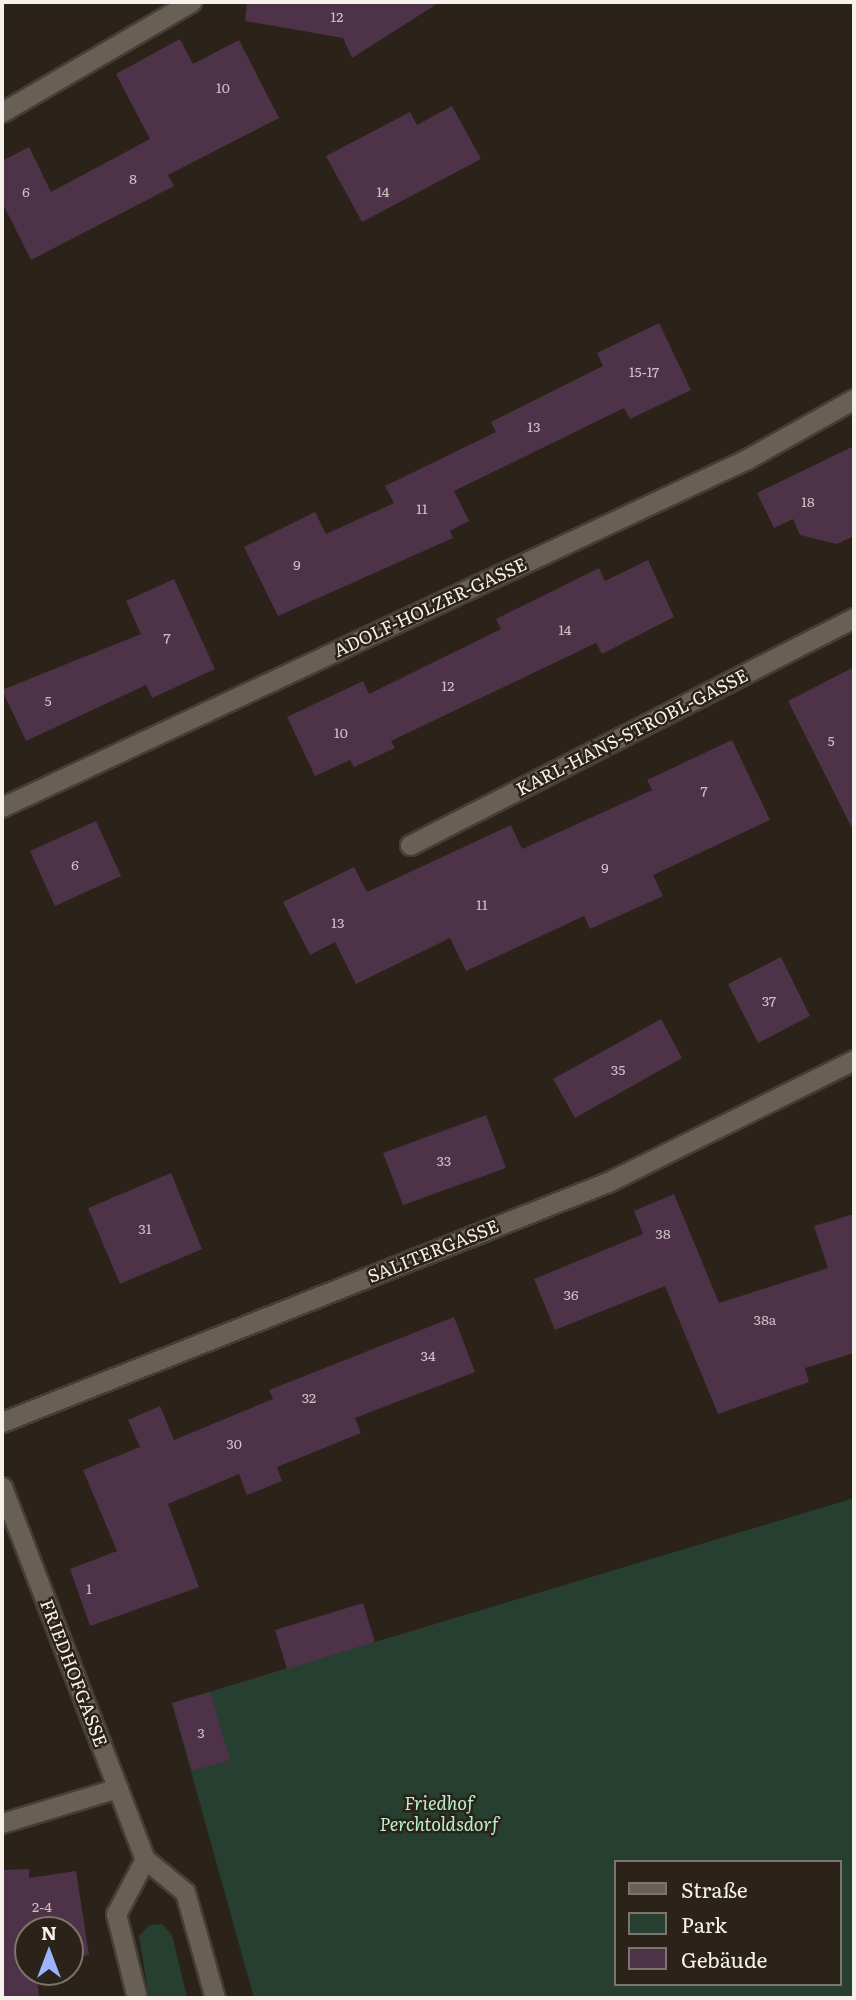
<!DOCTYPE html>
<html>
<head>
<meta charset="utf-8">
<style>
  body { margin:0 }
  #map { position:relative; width:856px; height:2000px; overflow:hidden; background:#2b2219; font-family:Literata,serif }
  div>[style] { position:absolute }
  .green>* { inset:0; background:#273f30 }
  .building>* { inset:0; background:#4d3248 }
  .roads { filter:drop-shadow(2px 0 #453e37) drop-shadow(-2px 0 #453e37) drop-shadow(0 2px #453e37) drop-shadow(0 -2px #453e37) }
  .service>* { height:19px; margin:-9.5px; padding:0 9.5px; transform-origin:9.5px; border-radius:9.5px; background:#696055 }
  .minor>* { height:19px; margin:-9.5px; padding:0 9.5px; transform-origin:9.5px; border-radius:9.5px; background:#696055 }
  span { translate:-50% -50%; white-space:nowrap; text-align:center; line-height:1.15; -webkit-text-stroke:5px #2b2219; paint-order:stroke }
  .number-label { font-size:14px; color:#ccc1c2 }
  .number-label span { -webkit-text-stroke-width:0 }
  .street-label { font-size:18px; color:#f7f1eb }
  .park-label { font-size:18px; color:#b5f3cc; font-style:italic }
  .frame { position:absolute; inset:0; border:4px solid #f7f1eb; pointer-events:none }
  .legend { position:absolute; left:614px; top:1860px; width:228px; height:126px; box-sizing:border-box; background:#2b2219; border:2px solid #7d756d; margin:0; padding:9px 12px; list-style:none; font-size:21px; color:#f7f1eb }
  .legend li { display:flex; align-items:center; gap:14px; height:35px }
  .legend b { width:35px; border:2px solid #7d756d }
  .north { position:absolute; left:14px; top:1916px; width:70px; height:70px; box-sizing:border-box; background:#2b2219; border:2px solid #7d756d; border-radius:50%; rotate:0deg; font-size:19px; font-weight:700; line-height:28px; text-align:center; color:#f7f1eb }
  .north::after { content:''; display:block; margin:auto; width:24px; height:32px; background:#9cb4fd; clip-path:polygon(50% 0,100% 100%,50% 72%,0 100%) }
</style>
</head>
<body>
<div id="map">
  <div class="green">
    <div style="clip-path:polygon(evenodd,854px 1498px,854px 1998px,254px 1998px,172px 1703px,854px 1498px,616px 1862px,840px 1862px,840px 1984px,616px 1984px,616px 1862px)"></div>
    <div style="clip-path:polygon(162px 1924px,172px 1935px,187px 1997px,149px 1998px,139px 1936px,149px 1925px)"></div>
  </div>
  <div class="building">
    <div style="clip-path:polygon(247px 2px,440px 2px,352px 58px,343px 38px,245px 21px)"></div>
    <div style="clip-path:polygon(180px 39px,193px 64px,239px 40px,279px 118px,168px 175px,174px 186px,31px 260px,2px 202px,2px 161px,29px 147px,51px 192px,150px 139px,116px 74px)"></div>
    <div style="clip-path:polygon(452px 106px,481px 159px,362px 222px,326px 156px,410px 112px,417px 125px)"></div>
    <div style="clip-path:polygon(659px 323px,691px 390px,630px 419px,624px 408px,454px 491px,469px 521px,450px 531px,453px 538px,278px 616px,244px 547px,315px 512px,326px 534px,394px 503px,385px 486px,496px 432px,491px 422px,603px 366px,597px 353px)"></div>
    <div style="clip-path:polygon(854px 446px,854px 536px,837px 544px,800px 535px,793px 519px,774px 528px,757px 493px)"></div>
    <div style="clip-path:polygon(648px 560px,674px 617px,602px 654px,596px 643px,391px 741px,395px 748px,354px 767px,350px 760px,315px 776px,287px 717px,363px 681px,369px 694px,501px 629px,496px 619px,599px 568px,605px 581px)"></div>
    <div style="clip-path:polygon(174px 579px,215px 669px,152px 698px,146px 685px,26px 741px,2px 690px,141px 634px,126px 601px)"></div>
    <div style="clip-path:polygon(854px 667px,854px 832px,788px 701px)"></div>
    <div style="clip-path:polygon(732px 740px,770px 820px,653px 875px,663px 896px,590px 929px,584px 916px,466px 971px,450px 938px,356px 984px,335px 942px,310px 955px,283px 902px,354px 867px,367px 892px,511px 825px,522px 849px,652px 790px,647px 780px)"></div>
    <div style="clip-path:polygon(96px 821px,121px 876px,55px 906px,30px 851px)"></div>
    <div style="clip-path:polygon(781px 957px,810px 1016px,758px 1043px,728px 984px)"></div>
    <div style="clip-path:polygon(661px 1019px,682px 1058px,575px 1118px,553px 1079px)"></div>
    <div style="clip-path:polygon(486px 1115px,506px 1168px,403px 1205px,383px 1153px)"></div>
    <div style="clip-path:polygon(171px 1173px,202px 1249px,120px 1284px,88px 1208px)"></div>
    <div style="clip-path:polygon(674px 1194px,719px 1303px,828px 1268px,814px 1226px,854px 1214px,854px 1353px,805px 1368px,809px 1382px,718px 1414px,665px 1286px,555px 1330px,534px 1279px,643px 1234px,634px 1211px)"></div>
    <div style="clip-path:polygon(454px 1317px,475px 1372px,355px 1418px,361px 1433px,277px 1467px,282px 1481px,247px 1495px,239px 1474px,168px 1504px,199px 1587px,90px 1626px,70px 1569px,117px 1551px,83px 1470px,140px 1447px,128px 1420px,160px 1406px,174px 1440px,273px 1399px,269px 1390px)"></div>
    <div style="clip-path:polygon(363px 1603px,375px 1642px,287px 1669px,275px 1630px)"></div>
    <div style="clip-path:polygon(210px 1692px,230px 1760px,192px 1771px,172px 1703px)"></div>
    <div style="clip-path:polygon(29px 1869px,29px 1878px,76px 1871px,89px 1955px,70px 1958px,70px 1930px,28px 1930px,28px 1972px,37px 1972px,39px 1998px,2px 1998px,2px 1870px)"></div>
  </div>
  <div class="roads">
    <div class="service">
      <div style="left:2px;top:1823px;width:121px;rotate:-16.8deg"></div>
    </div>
    <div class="minor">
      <div style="left:2px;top:112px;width:219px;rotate:-30.2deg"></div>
      <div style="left:2px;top:807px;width:822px;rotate:-25.04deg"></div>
      <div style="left:747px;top:459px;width:123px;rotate:-29.3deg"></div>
      <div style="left:410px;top:845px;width:499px;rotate:-27.1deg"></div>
      <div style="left:2px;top:1422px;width:652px;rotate:-21.61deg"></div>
      <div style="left:608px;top:1182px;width:275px;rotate:-26.4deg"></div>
      <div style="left:2px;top:1487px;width:399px;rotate:69deg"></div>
      <div style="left:145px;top:1859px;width:52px;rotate:39.5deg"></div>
      <div style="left:185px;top:1892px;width:110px;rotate:74.2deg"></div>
      <div style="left:137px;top:1998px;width:87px;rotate:-104deg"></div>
      <div style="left:116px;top:1914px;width:62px;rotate:-62.2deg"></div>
    </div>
  </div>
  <div class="number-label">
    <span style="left:337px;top:16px">12</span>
    <span style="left:223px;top:87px">10</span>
    <span style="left:133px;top:178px">8</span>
    <span style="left:26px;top:191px">6</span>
    <span style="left:383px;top:191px">14</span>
    <span style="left:644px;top:371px">15-17</span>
    <span style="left:534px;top:426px">13</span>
    <span style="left:808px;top:501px">18</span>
    <span style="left:422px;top:508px">11</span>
    <span style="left:297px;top:564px">9</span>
    <span style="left:565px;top:629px">14</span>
    <span style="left:167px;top:637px">7</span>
    <span style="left:448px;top:685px">12</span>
    <span style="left:48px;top:700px">5</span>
    <span style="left:341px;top:732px">10</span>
    <span style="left:831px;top:740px">5</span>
    <span style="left:704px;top:790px">7</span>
    <span style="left:75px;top:864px">6</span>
    <span style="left:605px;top:867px">9</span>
    <span style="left:482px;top:904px">11</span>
    <span style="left:338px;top:922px">13</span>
    <span style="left:769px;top:1000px">37</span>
    <span style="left:618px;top:1069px">35</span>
    <span style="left:444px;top:1160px">33</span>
    <span style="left:145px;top:1228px">31</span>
    <span style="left:663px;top:1233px">38</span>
    <span style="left:571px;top:1294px">36</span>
    <span style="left:765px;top:1319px">38a</span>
    <span style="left:428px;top:1355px">34</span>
    <span style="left:309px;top:1397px">32</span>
    <span style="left:234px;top:1443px">30</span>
    <span style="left:89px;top:1588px">1</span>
    <span style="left:201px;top:1732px">3</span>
    <span style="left:42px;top:1906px">2-4</span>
  </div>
  <div class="street-label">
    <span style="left:430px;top:607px;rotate:-25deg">ADOLF-HOLZER-GASSE</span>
    <span style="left:632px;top:732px;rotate:-27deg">KARL-HANS-STROBL-GASSE</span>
    <span style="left:433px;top:1251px;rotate:-22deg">SALITERGASSE</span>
    <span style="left:74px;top:1673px;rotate:69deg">FRIEDHOFGASSE</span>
  </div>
  <div class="park-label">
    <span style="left:439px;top:1814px">Friedhof<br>Perchtoldsdorf</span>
  </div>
  <div class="frame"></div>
  <ul class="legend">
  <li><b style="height:9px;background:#696055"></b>Straße</li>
  <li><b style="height:19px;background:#273f30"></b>Park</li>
  <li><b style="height:19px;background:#4d3248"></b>Gebäude</li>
  </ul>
  <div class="north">N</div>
</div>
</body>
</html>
